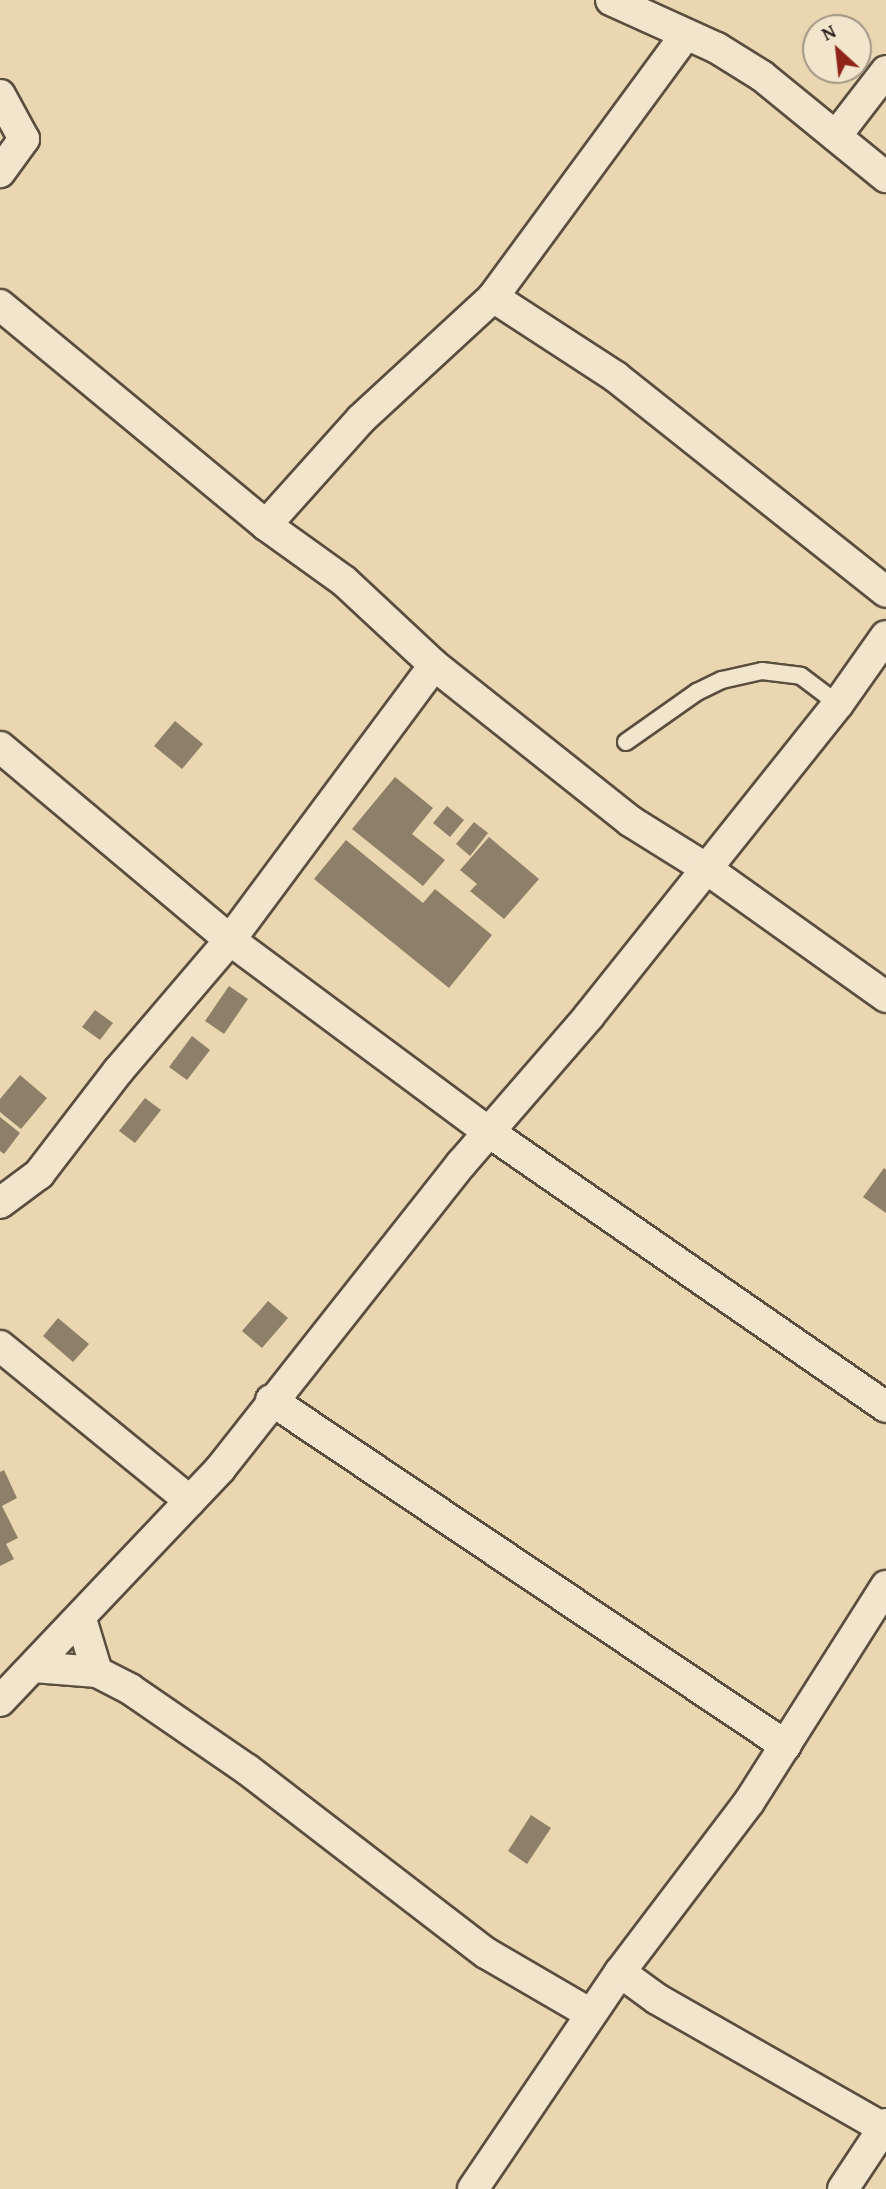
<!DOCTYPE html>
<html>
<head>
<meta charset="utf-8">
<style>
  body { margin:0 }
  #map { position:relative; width:886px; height:2189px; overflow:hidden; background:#ead7b1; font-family:"Gentium Book Plus",serif }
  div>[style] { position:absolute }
  .building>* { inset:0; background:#8e7f68 }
  .roads { filter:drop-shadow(2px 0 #5a4e3f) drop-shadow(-2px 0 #5a4e3f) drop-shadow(0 2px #5a4e3f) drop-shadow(0 -2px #5a4e3f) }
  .lane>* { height:16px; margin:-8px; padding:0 8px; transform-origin:8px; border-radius:8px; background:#f1e5cc }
  .street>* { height:30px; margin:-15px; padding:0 15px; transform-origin:15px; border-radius:15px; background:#f1e5cc }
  span { translate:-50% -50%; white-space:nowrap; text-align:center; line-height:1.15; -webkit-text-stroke:5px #f1e5cc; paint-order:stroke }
  .north { position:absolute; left:802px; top:14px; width:70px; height:70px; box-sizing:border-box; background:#f1e5cc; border:2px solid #a19684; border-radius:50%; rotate:333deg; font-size:19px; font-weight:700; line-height:28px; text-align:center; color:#2a2019 }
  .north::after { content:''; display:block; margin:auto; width:24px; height:32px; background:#8f2418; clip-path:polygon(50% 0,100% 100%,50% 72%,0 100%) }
</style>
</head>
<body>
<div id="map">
  <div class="building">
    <div style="clip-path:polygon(175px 721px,203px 744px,182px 769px,154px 746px)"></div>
    <div style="clip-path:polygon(395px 777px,433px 808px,412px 834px,445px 860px,423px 886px,352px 829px)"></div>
    <div style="clip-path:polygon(447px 806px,464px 820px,450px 837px,433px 823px)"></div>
    <div style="clip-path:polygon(474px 822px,488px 833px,470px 856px,456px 844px)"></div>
    <div style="clip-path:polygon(489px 837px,539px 879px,504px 919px,470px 891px,477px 884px,460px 870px)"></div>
    <div style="clip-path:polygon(346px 840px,423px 903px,435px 889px,492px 935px,449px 988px,314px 879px)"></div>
    <div style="clip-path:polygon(229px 986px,248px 999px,224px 1034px,205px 1021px)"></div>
    <div style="clip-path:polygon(95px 1010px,113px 1023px,100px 1040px,82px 1027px)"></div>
    <div style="clip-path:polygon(192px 1036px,210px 1050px,187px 1080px,169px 1067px)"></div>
    <div style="clip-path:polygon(20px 1075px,47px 1098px,21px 1129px,0 1112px,0 1099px)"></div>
    <div style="clip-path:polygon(145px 1098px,161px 1110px,135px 1143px,119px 1131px)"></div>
    <div style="clip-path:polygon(0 1117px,20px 1133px,4px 1154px,0 1151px)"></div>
    <div style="clip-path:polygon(884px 1168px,886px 1170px,886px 1213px,863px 1197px)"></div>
    <div style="clip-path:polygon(268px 1301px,288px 1318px,262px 1348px,242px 1331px)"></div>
    <div style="clip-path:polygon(58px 1318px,89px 1344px,73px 1362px,43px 1336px)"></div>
    <div style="clip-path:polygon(4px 1470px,17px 1498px,2px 1506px,18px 1538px,6px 1544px,14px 1559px,0 1566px,0 1472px)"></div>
    <div style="clip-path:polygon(531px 1815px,551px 1828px,527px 1864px,508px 1851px)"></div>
  </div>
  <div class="roads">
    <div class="lane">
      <div style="left:626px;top:742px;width:87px;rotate:-35.2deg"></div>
      <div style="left:697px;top:692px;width:28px;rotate:-26deg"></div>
      <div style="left:722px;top:680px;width:41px;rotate:-12.7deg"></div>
      <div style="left:762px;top:671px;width:39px;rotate:7deg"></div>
      <div style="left:801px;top:676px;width:46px;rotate:37.1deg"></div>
    </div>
    <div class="street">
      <div style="left:611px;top:0;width:116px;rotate:24.4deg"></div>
      <div style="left:717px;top:48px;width:53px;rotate:31.9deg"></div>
      <div style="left:762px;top:76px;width:160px;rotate:39.2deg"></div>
      <div style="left:0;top:95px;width:50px;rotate:61.4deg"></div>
      <div style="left:24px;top:139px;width:41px;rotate:126deg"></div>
      <div style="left:836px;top:136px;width:82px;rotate:-52.4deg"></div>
      <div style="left:493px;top:297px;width:323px;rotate:-53.7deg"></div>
      <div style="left:0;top:305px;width:345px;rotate:39.6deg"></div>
      <div style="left:266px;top:525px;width:96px;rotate:35.7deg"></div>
      <div style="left:344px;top:581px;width:123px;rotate:43deg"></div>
      <div style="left:434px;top:665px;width:251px;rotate:38.5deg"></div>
      <div style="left:630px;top:821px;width:87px;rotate:31.9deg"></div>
      <div style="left:704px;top:867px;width:224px;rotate:35.5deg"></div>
      <div style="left:266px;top:525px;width:142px;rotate:-48.1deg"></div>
      <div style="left:361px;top:419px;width:180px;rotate:-42.7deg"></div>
      <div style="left:493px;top:297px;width:147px;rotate:33deg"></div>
      <div style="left:616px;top:377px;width:345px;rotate:38.5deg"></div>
      <div style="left:0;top:747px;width:300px;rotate:40deg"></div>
      <div style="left:230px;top:940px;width:322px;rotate:36.6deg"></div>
      <div style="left:489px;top:1132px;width:483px;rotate:34.7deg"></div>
      <div style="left:0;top:1203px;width:49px;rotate:-36.6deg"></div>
      <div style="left:39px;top:1174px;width:130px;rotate:-52.5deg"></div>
      <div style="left:118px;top:1071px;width:172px;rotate:-49.5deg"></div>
      <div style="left:230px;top:940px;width:342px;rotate:-53.4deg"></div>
      <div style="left:0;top:1346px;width:245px;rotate:39.2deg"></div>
      <div style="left:271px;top:1400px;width:620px;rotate:33.89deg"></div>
      <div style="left:81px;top:1619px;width:55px;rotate:73.2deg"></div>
      <div style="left:34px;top:1667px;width:63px;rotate:4.5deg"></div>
      <div style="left:97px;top:1672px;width:37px;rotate:27deg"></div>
      <div style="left:130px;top:1689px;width:143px;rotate:34.5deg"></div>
      <div style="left:248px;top:1770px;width:300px;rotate:37.6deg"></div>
      <div style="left:486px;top:1953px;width:121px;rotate:30.2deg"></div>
      <div style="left:0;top:1701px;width:320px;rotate:-46.5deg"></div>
      <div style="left:220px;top:1469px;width:389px;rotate:-51.7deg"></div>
      <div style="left:461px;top:1164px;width:196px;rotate:-49.1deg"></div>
      <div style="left:589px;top:1016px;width:399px;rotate:-51.4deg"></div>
      <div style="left:838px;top:704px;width:83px;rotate:-54.8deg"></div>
      <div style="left:620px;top:1972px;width:46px;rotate:36.1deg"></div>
      <div style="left:657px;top:1999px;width:260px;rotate:29.7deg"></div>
      <div style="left:473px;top:2189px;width:262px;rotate:-55.9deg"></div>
      <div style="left:620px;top:1972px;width:213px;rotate:-52.8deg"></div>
      <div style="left:749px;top:1802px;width:256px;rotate:-57.6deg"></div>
      <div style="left:843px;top:2189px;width:78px;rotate:-56.5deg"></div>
    </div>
  </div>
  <div class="north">N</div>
</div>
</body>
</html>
